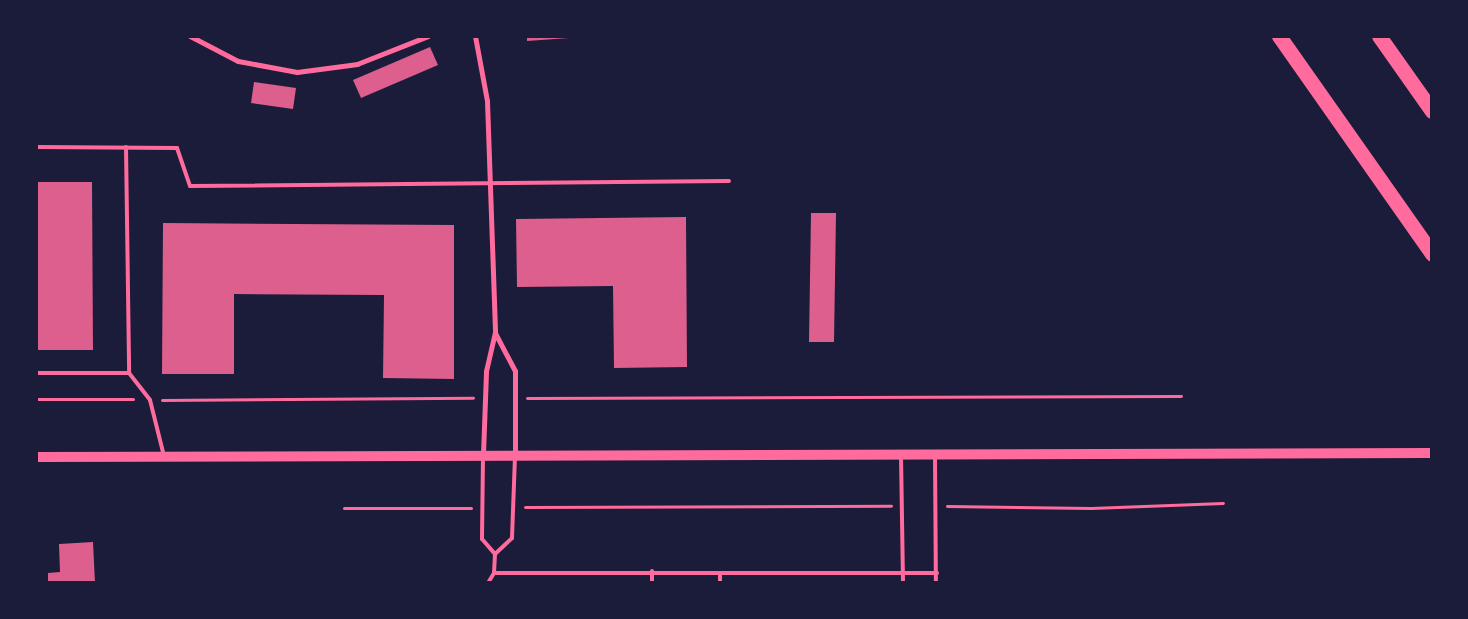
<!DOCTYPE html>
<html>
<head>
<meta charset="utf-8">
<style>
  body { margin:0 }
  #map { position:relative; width:1468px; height:619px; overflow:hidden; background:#1b1b3a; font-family:Arial,sans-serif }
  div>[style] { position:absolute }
  .building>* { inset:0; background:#dd5f8e }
  .path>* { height:3px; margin:-1.5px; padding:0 1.5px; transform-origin:1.5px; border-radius:1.5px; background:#ff6b9d }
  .service>* { height:4px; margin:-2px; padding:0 2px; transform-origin:2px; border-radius:2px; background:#ff6b9d }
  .minor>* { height:5px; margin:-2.5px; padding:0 2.5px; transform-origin:2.5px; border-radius:2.5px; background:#ff6b9d }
  .secondary>* { height:10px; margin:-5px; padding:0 5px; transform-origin:5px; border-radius:5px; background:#ff6b9d }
  .motorway>* { height:15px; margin:-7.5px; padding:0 7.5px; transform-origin:7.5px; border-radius:7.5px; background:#ff6b9d }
  span { translate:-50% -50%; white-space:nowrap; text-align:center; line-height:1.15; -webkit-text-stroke:5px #1b1b3a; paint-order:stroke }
  .frame { position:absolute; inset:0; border:38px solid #1b1b3a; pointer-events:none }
</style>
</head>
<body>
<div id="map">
  <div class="building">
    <div style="clip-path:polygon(527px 36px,569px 36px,569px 38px,527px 41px)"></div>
    <div style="clip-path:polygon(430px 47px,438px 65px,361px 98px,353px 80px)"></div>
    <div style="clip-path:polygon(254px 82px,296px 88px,293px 109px,251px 103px)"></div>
    <div style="clip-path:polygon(36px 182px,92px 182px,93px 350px,37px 350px)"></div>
    <div style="clip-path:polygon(811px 213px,836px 213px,834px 342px,809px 342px)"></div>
    <div style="clip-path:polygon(686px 217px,687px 367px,614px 368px,613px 286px,517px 287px,516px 219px)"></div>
    <div style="clip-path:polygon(163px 223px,454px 225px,454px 379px,383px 378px,384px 295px,234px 294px,234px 374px,162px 374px)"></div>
    <div style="clip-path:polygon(93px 542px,95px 583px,48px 583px,48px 573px,60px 572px,59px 544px)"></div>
  </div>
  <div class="path">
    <div style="left:527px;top:398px;width:654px;rotate:-0.18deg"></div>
    <div style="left:36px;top:399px;width:97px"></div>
    <div style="left:162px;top:400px;width:311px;rotate:-0.4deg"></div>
    <div style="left:947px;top:506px;width:144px;rotate:0.8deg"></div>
    <div style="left:1091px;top:508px;width:132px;rotate:-2.2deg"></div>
    <div style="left:525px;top:507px;width:366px;rotate:-0.2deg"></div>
    <div style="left:344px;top:508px;width:127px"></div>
  </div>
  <div class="service">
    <div style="left:36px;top:147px;width:141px;rotate:0.4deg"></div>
    <div style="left:177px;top:148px;width:40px;rotate:71.1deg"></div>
    <div style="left:190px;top:186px;width:539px;rotate:-0.53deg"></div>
    <div style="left:126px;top:147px;width:226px;rotate:89.2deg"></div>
    <div style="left:129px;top:373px;width:34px;rotate:52deg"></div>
    <div style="left:150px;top:400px;width:58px;rotate:76deg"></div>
    <div style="left:36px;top:373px;width:93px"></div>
    <div style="left:901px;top:455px;width:128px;rotate:89.1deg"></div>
    <div style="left:935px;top:455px;width:128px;rotate:89.6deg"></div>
    <div style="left:483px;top:457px;width:82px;rotate:90.7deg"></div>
    <div style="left:482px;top:539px;width:20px;rotate:49deg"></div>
    <div style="left:652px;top:571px;width:12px;rotate:90deg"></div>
    <div style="left:494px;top:573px;width:443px"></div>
    <div style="left:488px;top:583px;width:12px;rotate:-59deg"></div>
    <div style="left:494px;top:573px;width:19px;rotate:-87deg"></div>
    <div style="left:495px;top:554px;width:23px;rotate:-43deg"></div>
    <div style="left:512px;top:538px;width:82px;rotate:-87.9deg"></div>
    <div style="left:720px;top:583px;width:10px;rotate:-90deg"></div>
  </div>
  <div class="minor">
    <div style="left:190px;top:36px;width:54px;rotate:27.5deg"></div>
    <div style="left:238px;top:61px;width:60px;rotate:10.6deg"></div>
    <div style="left:297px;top:72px;width:61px;rotate:-7.6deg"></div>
    <div style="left:357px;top:64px;width:76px;rotate:-21.5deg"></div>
    <div style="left:475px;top:36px;width:66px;rotate:79.5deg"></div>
    <div style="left:487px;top:101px;width:232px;rotate:88deg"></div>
    <div style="left:483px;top:454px;width:83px;rotate:-87.9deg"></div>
    <div style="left:486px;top:371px;width:39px;rotate:-77deg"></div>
    <div style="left:495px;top:333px;width:43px;rotate:62.2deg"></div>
    <div style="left:515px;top:371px;width:83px;rotate:90deg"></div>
  </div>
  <div class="secondary">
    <div style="left:36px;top:457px;width:1396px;rotate:-0.16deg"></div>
  </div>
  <div class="motorway">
    <div style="left:1279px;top:36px;width:266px;rotate:54.9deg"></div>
    <div style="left:1379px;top:36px;width:92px;rotate:54.8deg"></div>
  </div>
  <div class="frame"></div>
</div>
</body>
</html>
